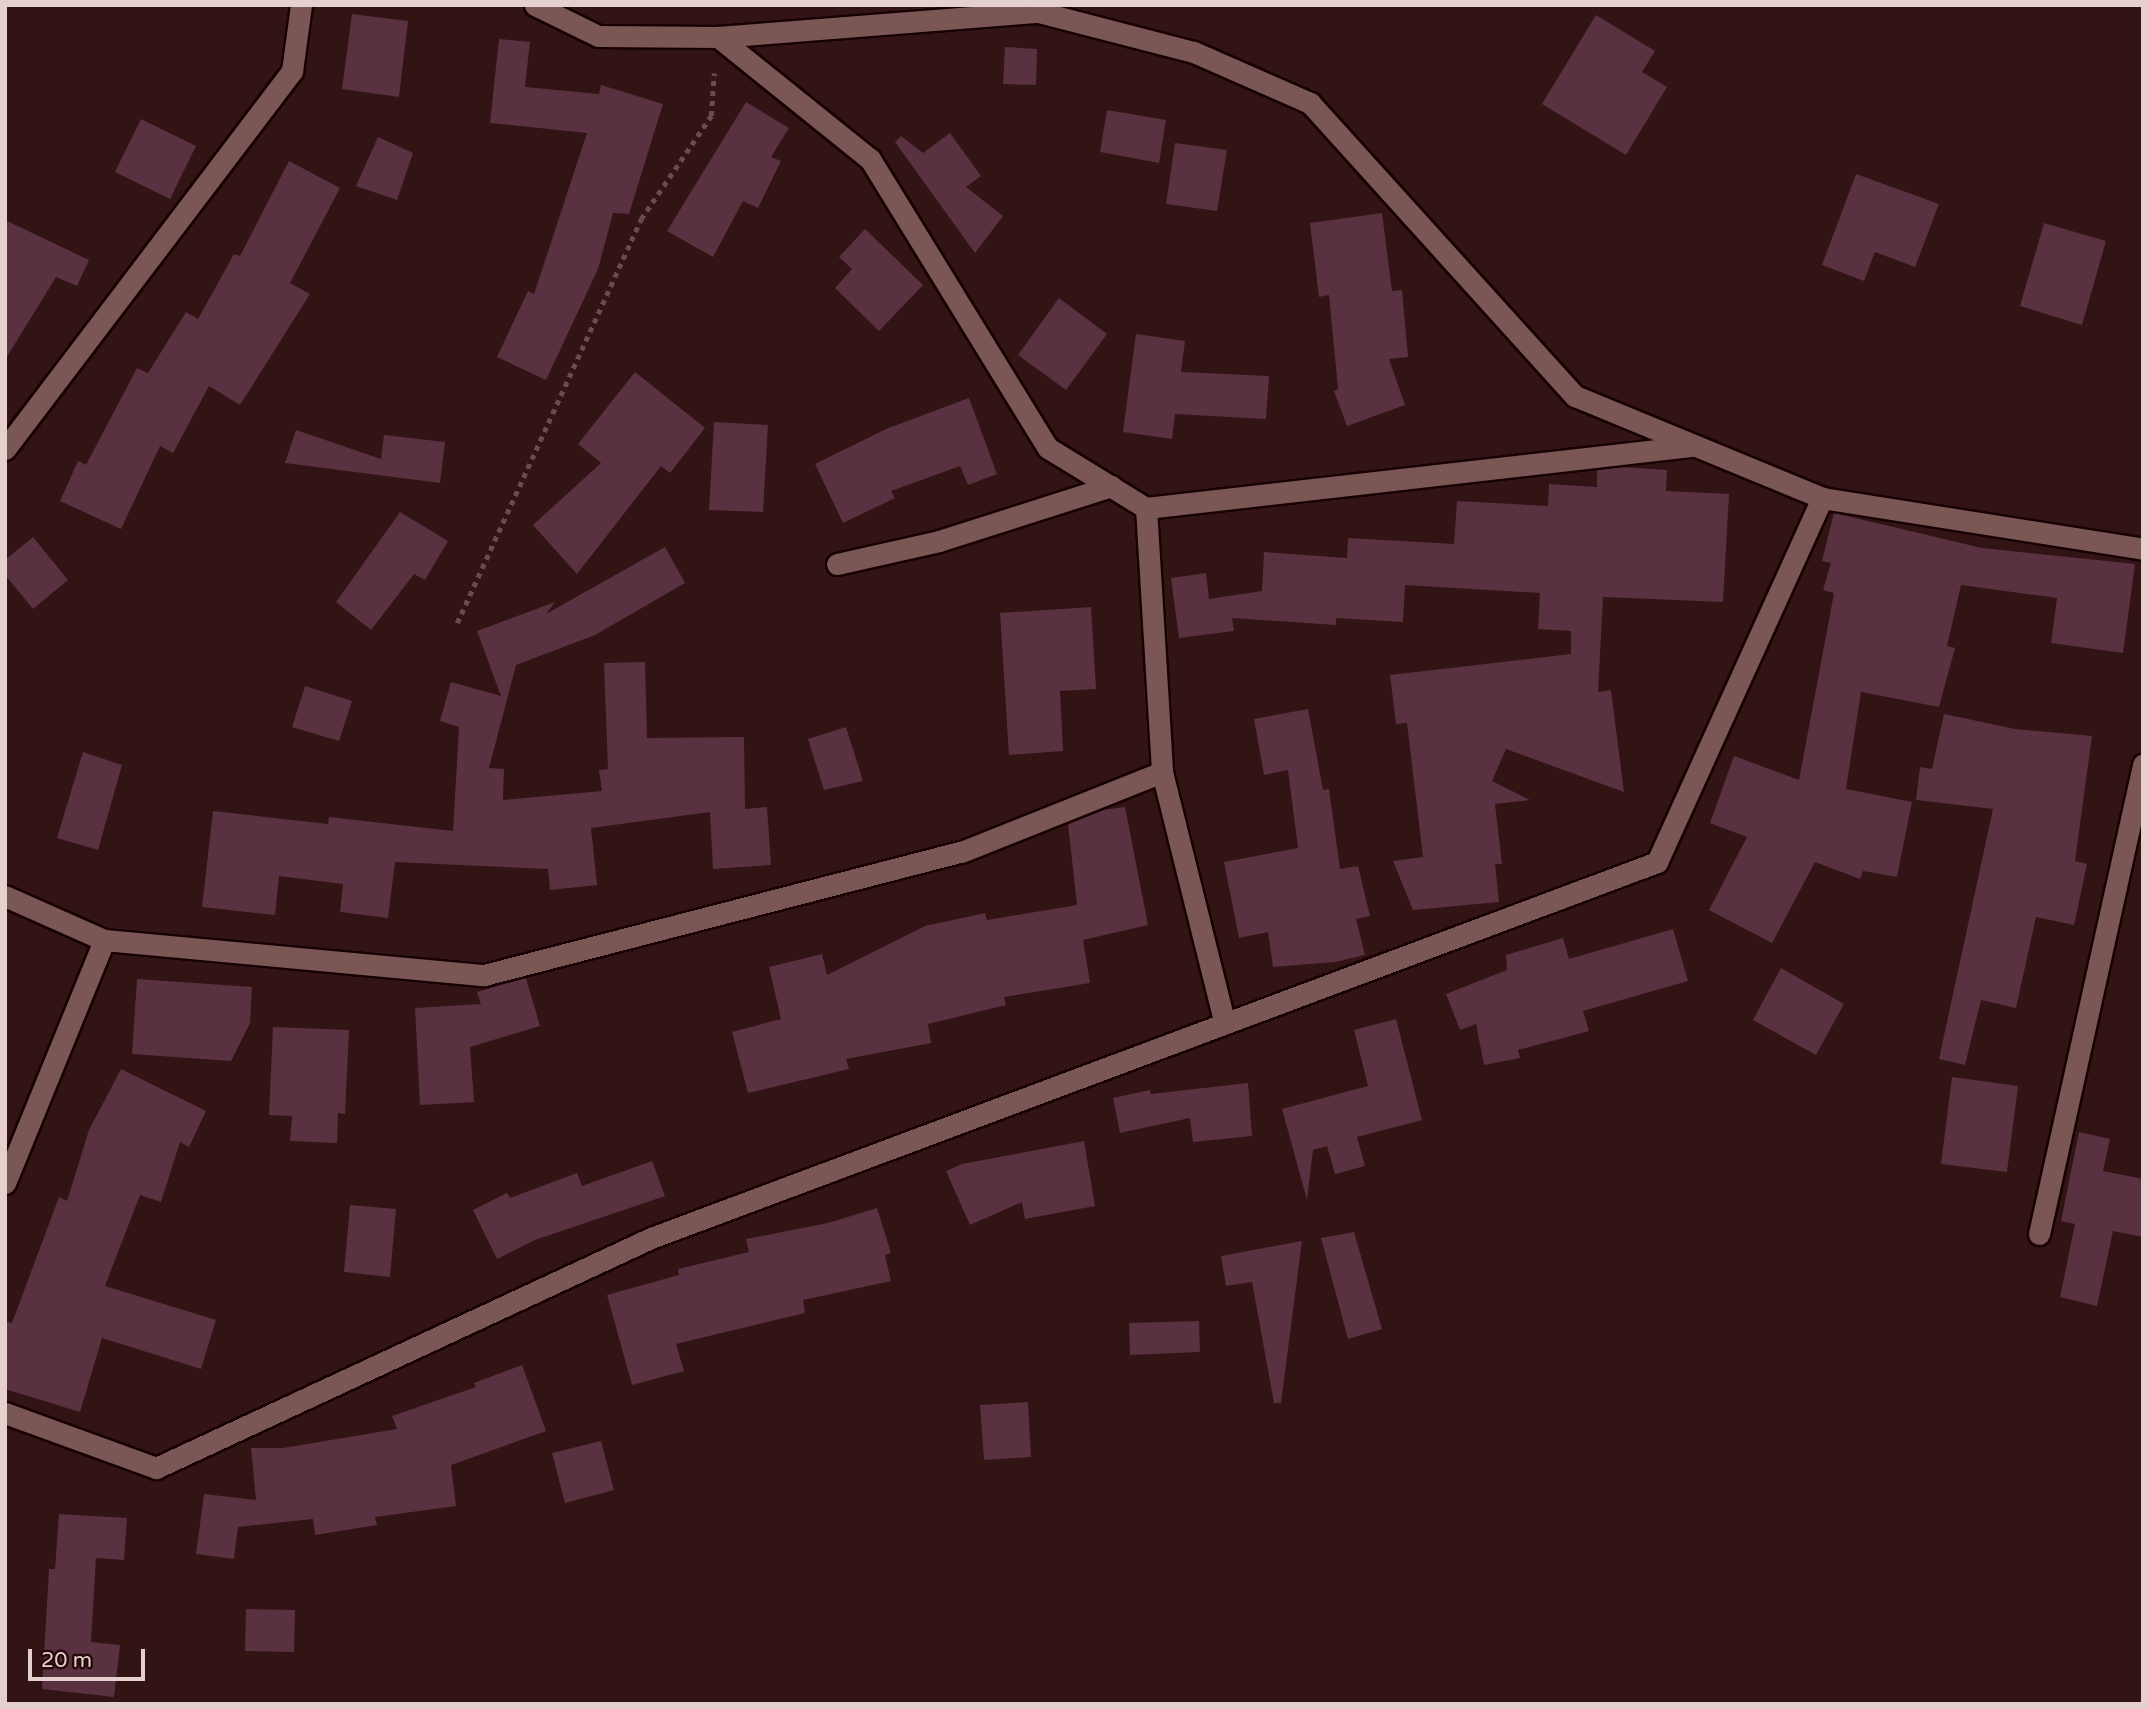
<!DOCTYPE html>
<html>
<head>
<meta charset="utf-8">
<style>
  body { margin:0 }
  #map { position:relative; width:2148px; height:1709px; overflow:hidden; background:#311413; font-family:"Varela Round",sans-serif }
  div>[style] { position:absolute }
  .building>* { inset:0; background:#5a3141 }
  .path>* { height:4.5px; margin-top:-2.25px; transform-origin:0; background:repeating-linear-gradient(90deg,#684d4c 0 5px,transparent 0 10px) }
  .roads { filter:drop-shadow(2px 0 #170102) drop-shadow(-2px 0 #170102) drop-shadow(0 2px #170102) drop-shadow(0 -2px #170102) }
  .minor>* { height:21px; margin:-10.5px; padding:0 10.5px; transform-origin:10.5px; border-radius:10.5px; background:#7a5755 }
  span { translate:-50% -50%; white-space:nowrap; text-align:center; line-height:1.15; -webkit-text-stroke:7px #260a0a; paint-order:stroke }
  .frame { position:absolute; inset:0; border:7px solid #e5d0ce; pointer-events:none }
  .scale { position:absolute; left:28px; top:1649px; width:117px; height:32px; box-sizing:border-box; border:4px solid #e5d0ce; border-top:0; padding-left:9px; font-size:21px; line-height:24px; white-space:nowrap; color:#e5d0ce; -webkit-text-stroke:5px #260a0a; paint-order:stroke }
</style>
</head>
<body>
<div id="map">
  <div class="building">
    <div style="clip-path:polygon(352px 14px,408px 21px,399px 97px,342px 89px)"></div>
    <div style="clip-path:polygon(1596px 15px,1655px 51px,1642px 72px,1667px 87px,1626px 155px,1542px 104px)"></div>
    <div style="clip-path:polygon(499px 39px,530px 42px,525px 87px,599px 94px,601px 85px,663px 104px,629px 214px,613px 213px,598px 269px,546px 380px,497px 357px,528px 291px,534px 294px,587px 133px,490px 123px)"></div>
    <div style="clip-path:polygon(1005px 47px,1037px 49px,1036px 85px,1003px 84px)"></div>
    <div style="clip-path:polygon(746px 102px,789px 128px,771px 157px,781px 161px,758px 208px,743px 201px,713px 257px,667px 231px)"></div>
    <div style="clip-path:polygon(1107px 110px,1166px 120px,1159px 163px,1100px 152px)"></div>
    <div style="clip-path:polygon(141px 119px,196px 146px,170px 199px,115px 172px)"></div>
    <div style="clip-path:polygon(950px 133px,981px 176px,966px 187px,1003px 216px,975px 253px,895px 142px,901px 136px,923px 153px)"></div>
    <div style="clip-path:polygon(378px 137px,413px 153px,397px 200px,356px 186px)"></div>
    <div style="clip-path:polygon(1175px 143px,1227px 150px,1217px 211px,1166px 204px)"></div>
    <div style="clip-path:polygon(289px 161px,340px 188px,290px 283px,310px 294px,240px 405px,209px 386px,173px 453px,160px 446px,121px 529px,60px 501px,78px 461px,86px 465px,137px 368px,148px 373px,186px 312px,198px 319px,234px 254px,240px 256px)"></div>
    <div style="clip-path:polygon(1856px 174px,1939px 204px,1915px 267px,1875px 252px,1864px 281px,1822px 265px)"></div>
    <div style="clip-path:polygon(1382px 213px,1392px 291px,1402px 290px,1408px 357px,1389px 359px,1405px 405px,1347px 426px,1334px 391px,1338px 389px,1329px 295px,1319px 297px,1310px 223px)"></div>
    <div style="clip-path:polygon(5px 220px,89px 260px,77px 286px,56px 277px,5px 360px)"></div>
    <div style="clip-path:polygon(2044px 223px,2106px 241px,2082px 325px,2020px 306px)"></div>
    <div style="clip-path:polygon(865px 229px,923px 285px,879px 331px,835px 288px,852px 269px,839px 257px)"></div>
    <div style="clip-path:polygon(1059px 298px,1107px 334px,1066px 390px,1018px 355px)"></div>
    <div style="clip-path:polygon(1136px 334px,1185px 341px,1181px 372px,1269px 376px,1266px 419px,1175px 414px,1172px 439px,1123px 432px)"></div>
    <div style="clip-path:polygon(635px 372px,705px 428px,670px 473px,661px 466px,577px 574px,533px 525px,601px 463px,578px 444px)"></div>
    <div style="clip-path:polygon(969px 398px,997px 474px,968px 485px,960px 466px,891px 491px,895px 498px,843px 523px,815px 464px,886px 429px)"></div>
    <div style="clip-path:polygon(714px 422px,768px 425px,763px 512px,709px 510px)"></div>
    <div style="clip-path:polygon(296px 430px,381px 459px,384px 435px,445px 442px,440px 483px,285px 463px)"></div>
    <div style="clip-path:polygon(1621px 467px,1667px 470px,1666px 491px,1729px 494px,1723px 602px,1603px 597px,1598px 692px,1611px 690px,1624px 792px,1506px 749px,1492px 781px,1530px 800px,1495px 804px,1502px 864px,1495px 864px,1499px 902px,1413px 910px,1393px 861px,1423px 857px,1407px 723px,1396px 724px,1390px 675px,1571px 654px,1571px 631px,1538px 629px,1540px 593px,1405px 585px,1403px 622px,1336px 618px,1336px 625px,1232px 618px,1234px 631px,1179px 638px,1171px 578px,1206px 573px,1209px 599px,1262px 591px,1264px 552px,1347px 558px,1348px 538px,1454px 544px,1457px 501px,1548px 506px,1549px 484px,1597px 487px,1597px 470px)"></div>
    <div style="clip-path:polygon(400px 512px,448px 541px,425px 580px,414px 574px,371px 630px,336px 602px)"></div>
    <div style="clip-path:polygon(1834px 513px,1982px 548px,2135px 564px,2123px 653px,2051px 643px,2057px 598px,1961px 585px,1947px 646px,1955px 648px,1939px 707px,1861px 692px,1846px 789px,1912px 802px,1897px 877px,1863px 871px,1860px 879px,1815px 862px,1772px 943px,1709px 910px,1747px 837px,1710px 823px,1734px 756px,1799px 780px,1834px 593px,1823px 590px,1831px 563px,1822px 561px)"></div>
    <div style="clip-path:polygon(33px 537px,68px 580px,33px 609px,5px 575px,5px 560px)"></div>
    <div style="clip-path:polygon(665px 547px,685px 583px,595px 635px,516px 665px,489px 768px,504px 769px,503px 800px,602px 791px,599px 770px,608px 769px,604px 663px,645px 662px,647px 738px,744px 737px,745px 809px,767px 807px,771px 865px,713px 869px,710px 812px,591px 828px,597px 885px,550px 890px,548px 869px,395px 862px,388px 918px,340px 912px,343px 884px,279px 876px,275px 915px,202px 907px,213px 811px,328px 824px,329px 817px,453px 831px,459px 727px,440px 721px,451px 682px,501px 696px,477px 631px,555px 602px,546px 614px)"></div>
    <div style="clip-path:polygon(1091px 607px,1096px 689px,1060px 691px,1063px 751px,1009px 755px,1000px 613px)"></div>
    <div style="clip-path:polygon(305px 686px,352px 701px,339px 741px,292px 727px)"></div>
    <div style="clip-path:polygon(1308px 709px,1323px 790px,1329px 789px,1340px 869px,1358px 866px,1370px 916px,1356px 919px,1365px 955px,1335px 962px,1273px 967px,1268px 932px,1239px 938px,1224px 862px,1298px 848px,1288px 770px,1264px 775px,1254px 719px)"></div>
    <div style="clip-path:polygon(1944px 714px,2015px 729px,2092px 736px,2075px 861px,2087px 864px,2074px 925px,2036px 917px,2016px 1008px,1981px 1000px,1965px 1065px,1939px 1059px,1993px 809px,1916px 800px,1920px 767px,1932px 769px)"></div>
    <div style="clip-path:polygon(846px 727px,863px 781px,824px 790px,808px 739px)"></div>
    <div style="clip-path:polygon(83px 752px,122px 765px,98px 850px,57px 838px)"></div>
    <div style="clip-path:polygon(1125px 807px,1148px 925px,1083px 940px,1090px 983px,1004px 997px,1006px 1005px,928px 1024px,931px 1043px,846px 1059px,849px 1069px,748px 1093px,732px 1032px,781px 1019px,769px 967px,822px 954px,827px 975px,925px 926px,985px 913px,987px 920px,1077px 905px,1068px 824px,1102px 810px)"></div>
    <div style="clip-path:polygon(1673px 929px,1688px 981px,1583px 1011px,1589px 1031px,1518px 1050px,1520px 1058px,1484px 1065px,1476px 1024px,1460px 1030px,1446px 994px,1507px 970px,1506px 955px,1563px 938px,1569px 959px)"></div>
    <div style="clip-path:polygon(1781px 968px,1844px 1004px,1816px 1055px,1753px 1020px)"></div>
    <div style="clip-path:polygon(526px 978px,540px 1026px,470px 1047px,474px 1102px,420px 1105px,415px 1008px,481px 1004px,477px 992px)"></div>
    <div style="clip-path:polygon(137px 979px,252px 987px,250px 1023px,231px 1061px,132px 1054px)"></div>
    <div style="clip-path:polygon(1396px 1019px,1422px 1120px,1357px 1137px,1365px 1166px,1335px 1174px,1327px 1146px,1313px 1150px,1307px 1200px,1282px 1109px,1368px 1086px,1354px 1030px)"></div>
    <div style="clip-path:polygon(273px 1027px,349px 1030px,345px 1114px,338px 1113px,337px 1143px,290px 1141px,292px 1116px,269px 1115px)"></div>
    <div style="clip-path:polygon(121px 1069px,206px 1111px,189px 1147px,180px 1142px,161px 1202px,140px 1195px,105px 1286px,216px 1320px,201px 1369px,102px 1338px,80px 1412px,5px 1389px,5px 1321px,12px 1323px,59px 1197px,67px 1201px,89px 1130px)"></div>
    <div style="clip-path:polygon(1952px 1077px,2018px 1086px,2007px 1172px,1941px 1164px)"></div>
    <div style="clip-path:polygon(1248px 1083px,1252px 1136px,1193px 1142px,1190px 1118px,1120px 1133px,1113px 1098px,1150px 1090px,1151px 1094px)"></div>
    <div style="clip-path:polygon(2079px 1132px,2110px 1139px,2103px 1171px,2143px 1179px,2143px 1237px,2113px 1231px,2097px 1306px,2060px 1297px,2075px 1224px,2061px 1221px)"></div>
    <div style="clip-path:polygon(1084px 1141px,1095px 1206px,1025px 1219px,1022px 1202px,970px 1225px,946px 1171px,962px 1164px)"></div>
    <div style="clip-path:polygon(652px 1161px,665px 1196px,535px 1240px,497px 1259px,473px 1210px,507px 1193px,510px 1198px,577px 1173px,582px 1186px)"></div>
    <div style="clip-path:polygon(350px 1205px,396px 1209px,390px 1277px,344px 1272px)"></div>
    <div style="clip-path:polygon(877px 1208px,891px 1253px,885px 1255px,891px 1281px,803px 1300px,805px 1313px,676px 1344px,684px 1371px,632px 1385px,607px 1295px,679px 1275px,678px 1269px,749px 1252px,746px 1239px,828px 1223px)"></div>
    <div style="clip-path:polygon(1354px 1232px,1382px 1329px,1348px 1339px,1321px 1238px)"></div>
    <div style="clip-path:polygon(1302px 1241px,1281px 1403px,1274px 1403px,1252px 1282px,1226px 1286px,1221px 1256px)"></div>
    <div style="clip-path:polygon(1199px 1321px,1200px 1352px,1130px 1355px,1129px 1323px)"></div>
    <div style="clip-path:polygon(522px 1365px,546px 1431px,451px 1465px,456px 1506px,375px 1517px,377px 1525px,315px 1535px,313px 1519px,238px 1527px,234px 1559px,196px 1554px,204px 1494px,256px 1500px,251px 1448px,283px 1448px,397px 1429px,392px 1416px,476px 1387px,474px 1383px)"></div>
    <div style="clip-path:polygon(1028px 1402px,1031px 1457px,984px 1460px,980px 1405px)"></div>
    <div style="clip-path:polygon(601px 1441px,614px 1490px,565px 1503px,552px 1453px)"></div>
    <div style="clip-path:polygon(59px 1514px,127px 1518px,124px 1560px,96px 1558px,91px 1642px,120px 1645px,114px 1697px,42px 1689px,49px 1569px,55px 1569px)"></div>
    <div style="clip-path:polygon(246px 1609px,295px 1610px,294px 1652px,245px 1651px)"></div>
  </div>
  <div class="path">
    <div style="left:457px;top:623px;width:444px;rotate:-65.5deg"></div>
    <div style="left:641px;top:219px;width:125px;rotate:-55.8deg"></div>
    <div style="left:711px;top:116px;width:43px;rotate:-86deg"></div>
  </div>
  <div class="roads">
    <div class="minor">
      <div style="left:535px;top:5px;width:70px;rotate:26.2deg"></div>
      <div style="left:598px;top:36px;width:120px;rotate:0.5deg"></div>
      <div style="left:718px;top:37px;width:322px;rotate:-4.5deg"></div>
      <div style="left:1039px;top:12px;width:160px;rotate:14.5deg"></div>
      <div style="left:1194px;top:52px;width:127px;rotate:23.7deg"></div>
      <div style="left:1310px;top:103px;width:395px;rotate:47.9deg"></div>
      <div style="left:1575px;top:396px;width:267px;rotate:22.4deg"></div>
      <div style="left:1822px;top:498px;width:325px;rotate:9deg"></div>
      <div style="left:718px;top:37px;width:195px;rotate:38.8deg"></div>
      <div style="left:870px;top:159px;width:339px;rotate:58.4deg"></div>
      <div style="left:1048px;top:448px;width:115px;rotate:31.5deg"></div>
      <div style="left:1146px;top:508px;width:550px;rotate:-6.48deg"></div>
      <div style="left:5px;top:449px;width:475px;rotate:-52.8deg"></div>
      <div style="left:292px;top:71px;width:67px;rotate:-82.2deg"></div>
      <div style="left:1146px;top:508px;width:264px;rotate:86.5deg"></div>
      <div style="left:1162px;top:772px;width:257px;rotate:76deg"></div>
      <div style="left:837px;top:564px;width:105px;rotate:-12.7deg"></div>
      <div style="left:939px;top:541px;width:181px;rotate:-17.7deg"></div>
      <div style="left:5px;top:896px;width:108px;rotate:24deg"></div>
      <div style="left:104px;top:940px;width:382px;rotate:5.3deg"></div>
      <div style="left:484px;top:975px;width:493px;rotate:-14.5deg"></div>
      <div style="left:961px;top:852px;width:216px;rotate:-21.7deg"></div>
      <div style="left:5px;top:1183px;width:262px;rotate:-67.8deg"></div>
      <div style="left:2039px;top:1234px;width:481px;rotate:-77.5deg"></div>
      <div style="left:5px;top:1413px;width:161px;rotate:20deg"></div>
      <div style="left:156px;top:1468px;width:546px;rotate:-24.92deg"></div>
      <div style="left:651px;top:1238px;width:1074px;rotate:-20.49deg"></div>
      <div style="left:1657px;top:862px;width:400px;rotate:-65.6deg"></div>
    </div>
  </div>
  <div class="frame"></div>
  <div class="scale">20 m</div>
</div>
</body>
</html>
